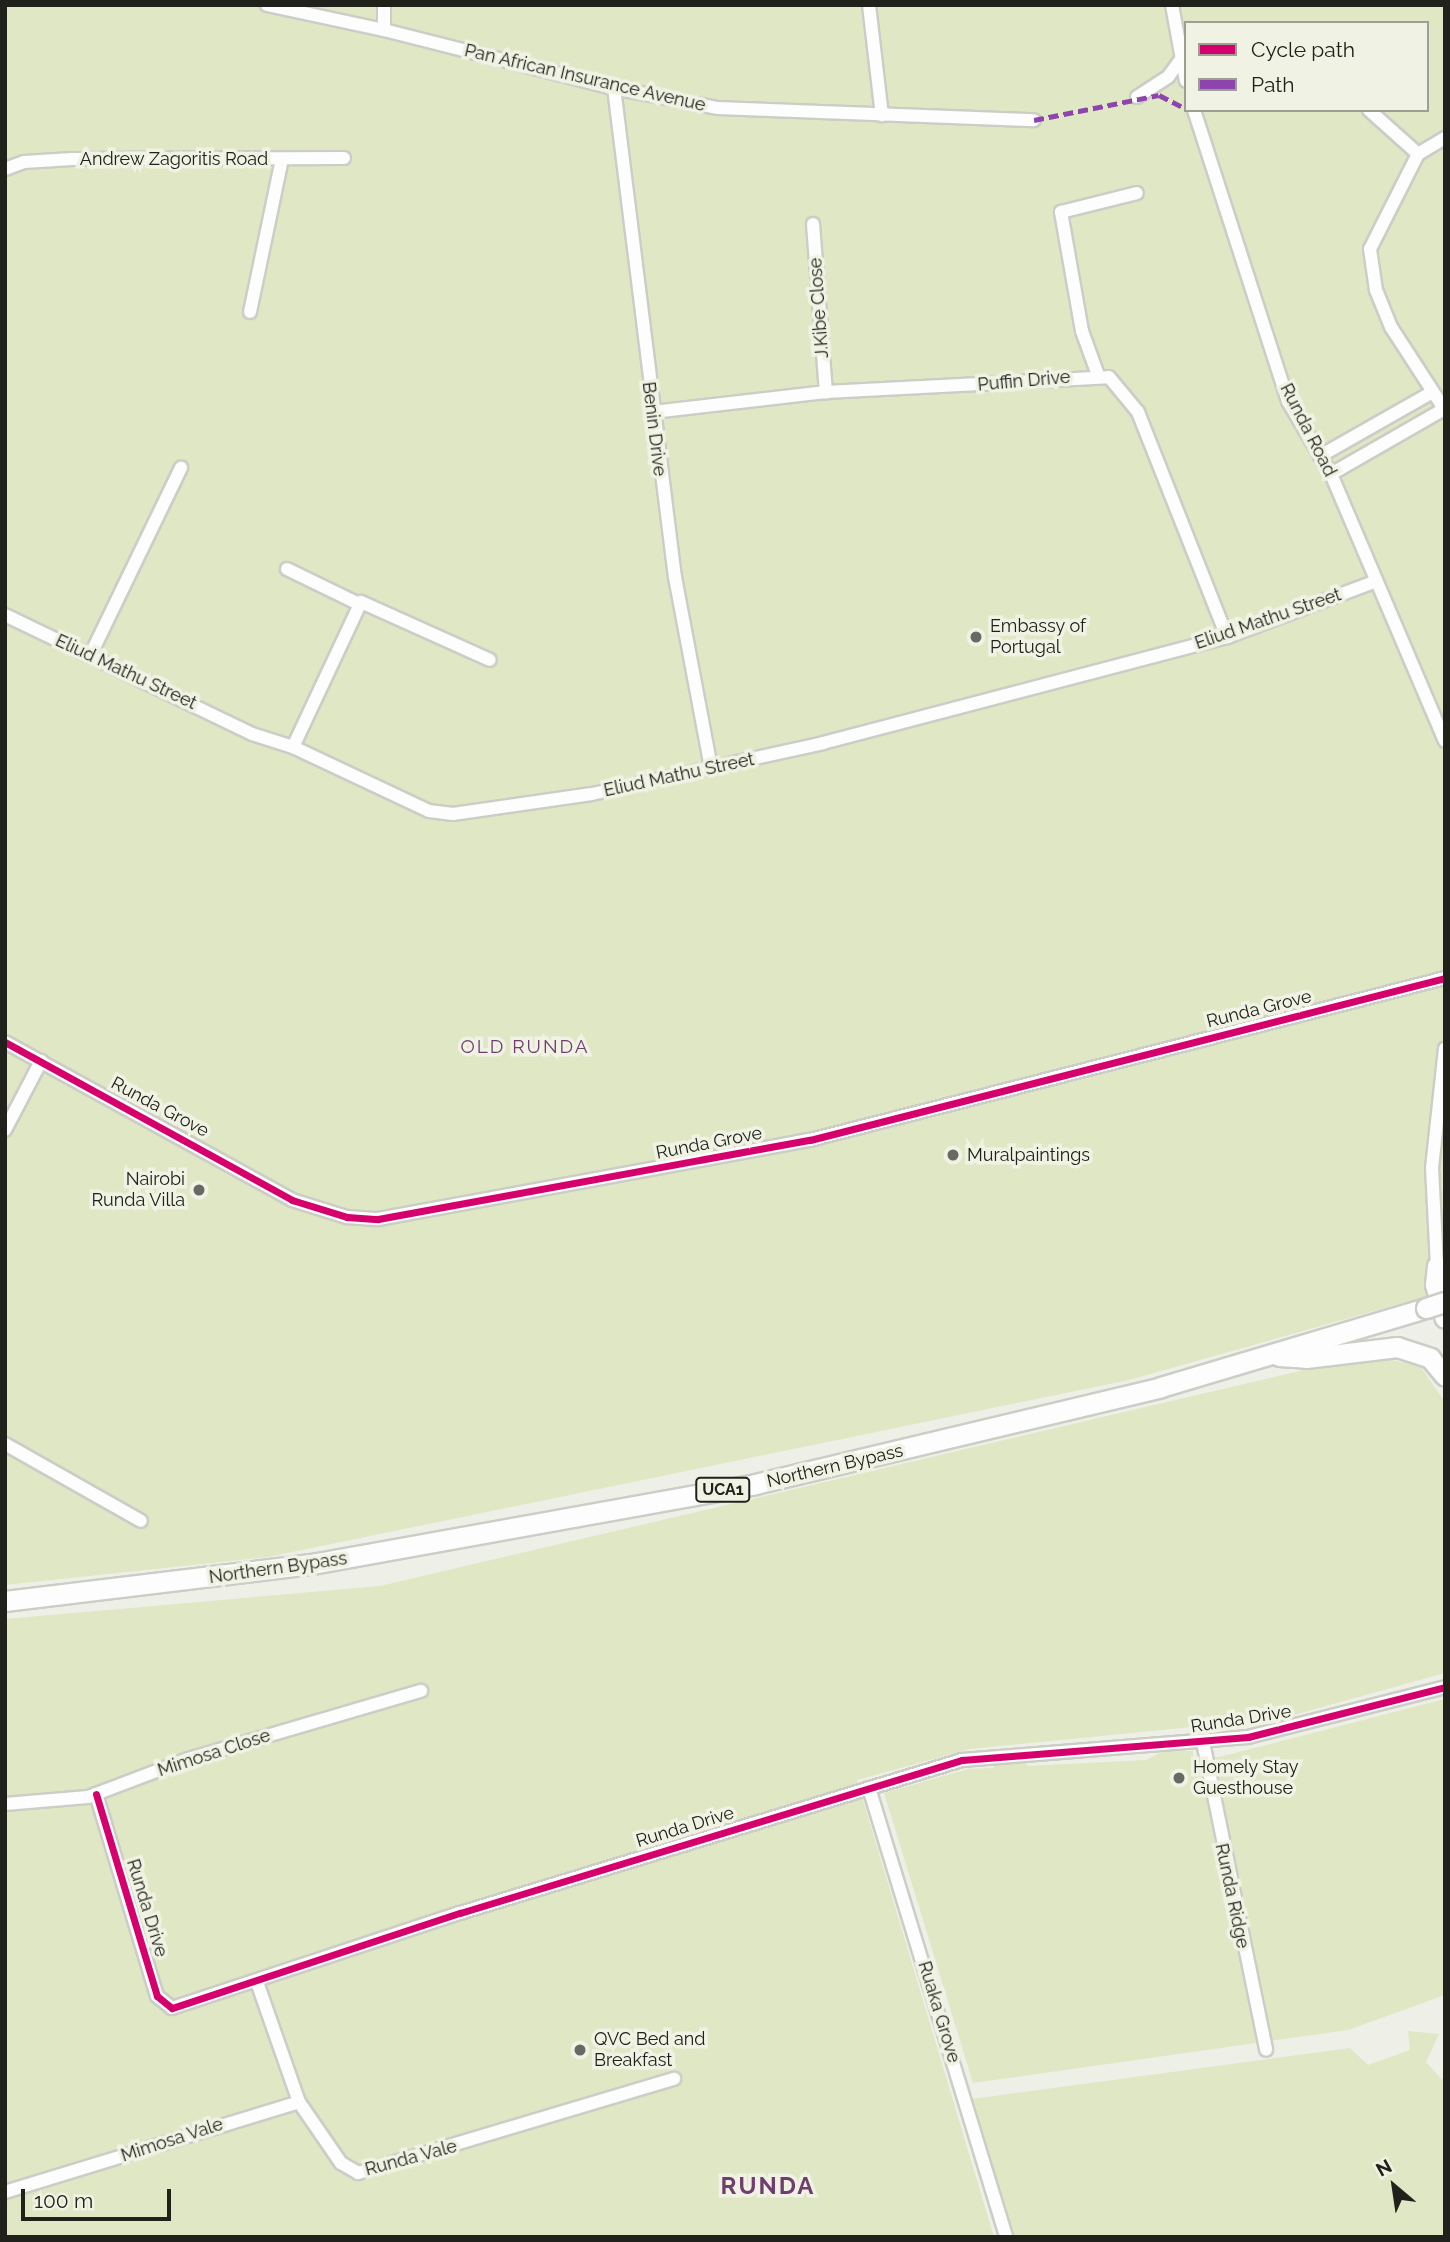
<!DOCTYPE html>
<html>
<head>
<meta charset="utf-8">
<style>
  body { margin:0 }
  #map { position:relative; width:1450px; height:2242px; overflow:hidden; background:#eef0e8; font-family:Raleway,sans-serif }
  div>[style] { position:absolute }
  .green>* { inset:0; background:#dfe7c4 }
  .roads { filter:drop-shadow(2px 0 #cbcdc6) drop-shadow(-2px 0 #cbcdc6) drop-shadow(0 2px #cbcdc6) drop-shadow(0 -2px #cbcdc6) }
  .street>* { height:12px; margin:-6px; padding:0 6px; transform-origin:6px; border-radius:6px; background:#fcfdfc }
  .secondary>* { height:18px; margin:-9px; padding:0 9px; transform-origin:9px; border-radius:9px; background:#fcfdfc }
  .primary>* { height:19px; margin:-9.5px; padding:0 9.5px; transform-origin:9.5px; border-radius:9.5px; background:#fcfdfc }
  .bridges { filter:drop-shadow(2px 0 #cbcdc6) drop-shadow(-2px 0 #cbcdc6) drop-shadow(0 2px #cbcdc6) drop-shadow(0 -2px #cbcdc6) }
  .primary-bridge>* { height:19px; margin:-9.5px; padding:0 9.5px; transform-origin:9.5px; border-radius:9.5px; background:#fcfdfc }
  .quiet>* { height:5px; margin-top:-2.5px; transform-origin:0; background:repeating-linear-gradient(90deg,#8e44ad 0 10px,transparent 0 15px) }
  .cycleway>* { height:7px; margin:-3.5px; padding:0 3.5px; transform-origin:3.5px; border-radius:3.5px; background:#d6006c }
  .dots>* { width:19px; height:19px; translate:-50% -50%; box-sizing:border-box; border:4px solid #f0f3e4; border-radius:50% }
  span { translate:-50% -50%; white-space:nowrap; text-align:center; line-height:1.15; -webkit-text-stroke:7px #f0f3e4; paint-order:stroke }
  .shield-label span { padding:2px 5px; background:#f0f3e4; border:2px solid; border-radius:5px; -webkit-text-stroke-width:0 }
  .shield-label { font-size:16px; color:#20211b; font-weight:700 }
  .street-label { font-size:18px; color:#20211b }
  .poi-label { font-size:18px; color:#20211b }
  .left { translate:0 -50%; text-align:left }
  .right { translate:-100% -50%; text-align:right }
  .neighbourhood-label { font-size:19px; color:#703d6f; letter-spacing:2px }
  .district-label { font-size:24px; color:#703d6f; font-weight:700; letter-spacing:2px }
  .frame { position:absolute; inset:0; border:7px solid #20211b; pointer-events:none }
  .legend { position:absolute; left:1184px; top:21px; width:245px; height:91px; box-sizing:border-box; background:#f0f3e4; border:2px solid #9d9f94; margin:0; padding:9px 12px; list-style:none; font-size:21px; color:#20211b }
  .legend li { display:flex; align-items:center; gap:14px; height:35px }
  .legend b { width:35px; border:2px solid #9d9f94 }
  .north { position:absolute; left:1359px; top:2151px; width:70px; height:70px; -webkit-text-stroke:5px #f0f3e4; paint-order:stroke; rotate:331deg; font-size:19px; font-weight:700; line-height:28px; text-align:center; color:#20211b }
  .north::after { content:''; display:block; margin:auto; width:24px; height:32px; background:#20211b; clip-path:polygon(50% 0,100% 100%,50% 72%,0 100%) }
  .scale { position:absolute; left:21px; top:2189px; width:150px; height:32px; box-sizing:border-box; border:4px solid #20211b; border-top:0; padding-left:9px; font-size:21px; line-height:24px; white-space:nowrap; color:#20211b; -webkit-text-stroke:5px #f0f3e4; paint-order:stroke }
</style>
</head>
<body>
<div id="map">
  <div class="green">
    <div style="clip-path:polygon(evenodd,5px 5px,1445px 5px,1445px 1291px,1129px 1380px,268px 1557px,5px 1585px,5px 5px,1186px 23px,1427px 23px,1427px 110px,1186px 110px,1186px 23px)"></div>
    <div style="clip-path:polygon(1368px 1355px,1420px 1366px,1445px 1402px,1445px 1673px,1283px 1718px,970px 1749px,857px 1780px,994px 2237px,5px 2237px,5px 1619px,380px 1586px)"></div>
    <div style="clip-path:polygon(1445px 1699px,1445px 1995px,1348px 2030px,973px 2083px,884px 1793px,968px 1769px,993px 1768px,997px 1763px,1027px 1761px,1027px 1766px,1146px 1760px,1163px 1751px,1193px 1751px,1193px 1758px,1219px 1757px)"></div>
    <div style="clip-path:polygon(1408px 2031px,1439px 2034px,1426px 2062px,1441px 2079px,1445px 2077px,1445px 2237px,1015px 2237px,972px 2099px,1350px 2048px,1368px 2065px,1410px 2050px)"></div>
  </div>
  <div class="roads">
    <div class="street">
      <div style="left:267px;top:5px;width:120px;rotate:12.1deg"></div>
      <div style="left:384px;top:30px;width:237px;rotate:14.2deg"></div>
      <div style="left:614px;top:88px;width:106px;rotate:10.9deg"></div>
      <div style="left:718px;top:108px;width:316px;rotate:2.2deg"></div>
      <div style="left:384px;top:5px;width:25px;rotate:90deg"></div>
      <div style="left:869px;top:5px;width:111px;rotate:83.3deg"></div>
      <div style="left:1172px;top:5px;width:77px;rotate:79.6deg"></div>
      <div style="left:614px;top:88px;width:493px;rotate:82.9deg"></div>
      <div style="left:675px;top:577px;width:194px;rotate:79.3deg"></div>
      <div style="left:1137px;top:97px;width:37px;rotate:-33deg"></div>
      <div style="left:1168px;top:77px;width:22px;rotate:-54deg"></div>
      <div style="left:1194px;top:110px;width:306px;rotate:72.1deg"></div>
      <div style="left:1288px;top:401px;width:85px;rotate:59.5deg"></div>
      <div style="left:1331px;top:474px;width:290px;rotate:66.9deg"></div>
      <div style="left:1369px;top:110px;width:66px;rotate:41.9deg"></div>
      <div style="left:1418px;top:154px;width:106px;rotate:116.8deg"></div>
      <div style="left:1370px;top:249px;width:41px;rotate:81.7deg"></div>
      <div style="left:1376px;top:290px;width:40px;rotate:68deg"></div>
      <div style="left:1391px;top:327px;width:99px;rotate:57deg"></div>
      <div style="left:1418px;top:154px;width:31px;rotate:-31deg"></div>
      <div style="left:5px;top:169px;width:20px;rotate:-20deg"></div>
      <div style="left:24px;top:162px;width:48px;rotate:-3.6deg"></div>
      <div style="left:72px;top:159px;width:272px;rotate:-0.2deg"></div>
      <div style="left:813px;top:224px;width:169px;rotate:85.6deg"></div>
      <div style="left:250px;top:312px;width:156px;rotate:-78.2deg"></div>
      <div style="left:1098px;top:375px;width:47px;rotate:-110deg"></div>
      <div style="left:1082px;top:331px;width:121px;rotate:-100deg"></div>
      <div style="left:1061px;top:212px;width:78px;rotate:-14deg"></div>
      <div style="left:653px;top:412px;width:174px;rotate:-6.6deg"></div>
      <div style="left:826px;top:392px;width:283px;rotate:-3deg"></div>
      <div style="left:1109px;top:377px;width:45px;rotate:50.4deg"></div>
      <div style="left:1138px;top:412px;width:242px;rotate:68.4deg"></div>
      <div style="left:1320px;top:456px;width:128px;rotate:-29.6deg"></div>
      <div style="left:1331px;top:474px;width:130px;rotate:-29.9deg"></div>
      <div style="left:287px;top:569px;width:80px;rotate:25.9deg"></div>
      <div style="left:5px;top:615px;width:274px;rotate:25.7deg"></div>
      <div style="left:252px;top:734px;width:43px;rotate:17.6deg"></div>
      <div style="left:293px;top:747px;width:150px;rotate:25.2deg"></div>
      <div style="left:429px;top:811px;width:24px;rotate:7deg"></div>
      <div style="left:453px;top:814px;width:140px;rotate:-8.2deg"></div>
      <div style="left:592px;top:794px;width:237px;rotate:-12.4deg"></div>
      <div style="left:823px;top:743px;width:418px;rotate:-14.7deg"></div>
      <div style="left:1227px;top:637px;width:157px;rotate:-20.5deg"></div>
      <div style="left:91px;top:654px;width:207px;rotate:-64.2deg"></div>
      <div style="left:293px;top:747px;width:160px;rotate:-64.9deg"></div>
      <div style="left:361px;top:602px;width:141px;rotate:24.2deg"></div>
      <div style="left:5px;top:1042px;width:328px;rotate:28.8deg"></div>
      <div style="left:292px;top:1200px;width:58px;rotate:17.2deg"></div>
      <div style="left:347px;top:1217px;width:31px;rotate:4deg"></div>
      <div style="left:378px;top:1219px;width:439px;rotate:-10.4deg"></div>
      <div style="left:810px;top:1140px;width:655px;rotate:-14.31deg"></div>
      <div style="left:5px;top:1130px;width:78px;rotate:-62.4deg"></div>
      <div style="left:1437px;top:1266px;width:98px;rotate:-92.9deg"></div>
      <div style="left:1432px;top:1168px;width:120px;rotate:-83.8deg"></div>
      <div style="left:5px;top:1444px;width:156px;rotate:29.5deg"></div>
      <div style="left:1203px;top:1742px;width:314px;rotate:78.4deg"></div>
      <div style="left:869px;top:1788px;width:469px;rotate:73deg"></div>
      <div style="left:96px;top:1794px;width:211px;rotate:73.2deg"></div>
      <div style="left:157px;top:1996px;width:19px;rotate:39deg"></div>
      <div style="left:172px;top:2008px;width:303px;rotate:-18.3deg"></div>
      <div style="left:460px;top:1913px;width:525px;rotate:-16.95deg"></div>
      <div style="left:962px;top:1760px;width:287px;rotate:-4.6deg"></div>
      <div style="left:1248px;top:1737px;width:203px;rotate:-14.2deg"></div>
      <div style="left:5px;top:1804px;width:83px;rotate:-4.8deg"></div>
      <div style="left:88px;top:1797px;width:107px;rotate:-20.8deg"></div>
      <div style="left:188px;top:1759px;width:243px;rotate:-16.3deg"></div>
      <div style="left:257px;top:1982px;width:127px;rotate:70.7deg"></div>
      <div style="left:299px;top:2102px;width:74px;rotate:55.5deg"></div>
      <div style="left:341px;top:2163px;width:20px;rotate:30deg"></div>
      <div style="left:358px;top:2173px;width:330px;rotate:-16.6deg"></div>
      <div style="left:5px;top:2192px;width:307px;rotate:-17deg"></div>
    </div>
    <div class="secondary">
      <div style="left:1437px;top:1266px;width:19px;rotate:96deg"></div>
      <div style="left:1435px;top:1285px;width:35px;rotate:74deg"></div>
    </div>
    <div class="primary">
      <div style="left:1279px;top:1356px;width:27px;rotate:4deg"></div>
      <div style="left:1306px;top:1358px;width:92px;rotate:-6.9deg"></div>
      <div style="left:1397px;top:1347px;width:35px;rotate:18deg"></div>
      <div style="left:1430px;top:1358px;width:23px;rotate:50deg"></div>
      <div style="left:5px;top:1601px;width:309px;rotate:-6.9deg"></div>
      <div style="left:312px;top:1564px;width:450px;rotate:-10.2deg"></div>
      <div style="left:755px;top:1484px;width:417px;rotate:-13.4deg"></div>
      <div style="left:1161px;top:1387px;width:277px;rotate:-16.6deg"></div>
    </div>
  </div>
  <div class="bridges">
    <div class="primary-bridge">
      <div style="left:1426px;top:1308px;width:20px;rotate:-18deg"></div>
    </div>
  </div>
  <div class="quiet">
    <div style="left:1034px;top:120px;width:127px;rotate:-11.3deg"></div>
    <div style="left:1159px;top:95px;width:30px;rotate:27deg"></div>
  </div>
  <div class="cycleway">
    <div style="left:5px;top:1042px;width:328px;rotate:28.8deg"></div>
    <div style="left:292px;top:1200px;width:58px;rotate:17.2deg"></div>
    <div style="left:347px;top:1217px;width:31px;rotate:4deg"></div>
    <div style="left:378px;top:1219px;width:439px;rotate:-10.4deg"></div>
    <div style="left:810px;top:1140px;width:655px;rotate:-14.31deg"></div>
    <div style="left:96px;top:1794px;width:211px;rotate:73.2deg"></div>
    <div style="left:157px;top:1996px;width:19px;rotate:39deg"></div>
    <div style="left:172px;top:2008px;width:303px;rotate:-18.3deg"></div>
    <div style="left:460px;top:1913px;width:525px;rotate:-16.95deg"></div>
    <div style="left:962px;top:1760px;width:287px;rotate:-4.6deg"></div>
    <div style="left:1248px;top:1737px;width:203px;rotate:-14.2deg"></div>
  </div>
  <div class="dots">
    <div style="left:976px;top:637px;background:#686963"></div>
    <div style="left:953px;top:1155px;background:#686963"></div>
    <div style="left:199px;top:1190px;background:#686963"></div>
    <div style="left:1179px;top:1778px;background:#686963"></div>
    <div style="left:580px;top:2050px;background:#686963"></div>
  </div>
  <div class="shield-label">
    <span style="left:723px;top:1490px">UCA1</span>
  </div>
  <div class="street-label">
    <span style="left:585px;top:78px;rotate:13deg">Pan African Insurance Avenue</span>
    <span style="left:174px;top:159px">Andrew Zagoritis Road</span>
    <span style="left:819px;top:308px;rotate:-94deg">J.Kibe Close</span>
    <span style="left:1024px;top:381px;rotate:-5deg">Puffin Drive</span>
    <span style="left:654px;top:429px;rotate:83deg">Benin Drive</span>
    <span style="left:1308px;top:430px;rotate:63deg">Runda Road</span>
    <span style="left:1268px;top:619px;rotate:-19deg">Eliud Mathu Street</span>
    <span style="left:126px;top:672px;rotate:25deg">Eliud Mathu Street</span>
    <span style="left:679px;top:775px;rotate:-12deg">Eliud Mathu Street</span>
    <span style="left:1259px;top:1009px;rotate:-14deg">Runda Grove</span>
    <span style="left:160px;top:1107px;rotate:28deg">Runda Grove</span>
    <span style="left:709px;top:1143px;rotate:-11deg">Runda Grove</span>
    <span style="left:835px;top:1466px;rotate:-13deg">Northern Bypass</span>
    <span style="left:278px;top:1568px;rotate:-8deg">Northern Bypass</span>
    <span style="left:1241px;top:1719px;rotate:-9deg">Runda Drive</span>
    <span style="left:214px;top:1753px;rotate:-18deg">Mimosa Close</span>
    <span style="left:685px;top:1827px;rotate:-17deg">Runda Drive</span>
    <span style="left:1232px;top:1896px;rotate:78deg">Runda Ridge</span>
    <span style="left:147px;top:1908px;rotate:73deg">Runda Drive</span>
    <span style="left:939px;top:2012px;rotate:73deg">Ruaka Grove</span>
    <span style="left:172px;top:2140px;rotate:-18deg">Mimosa Vale</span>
    <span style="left:411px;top:2158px;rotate:-15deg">Runda Vale</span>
  </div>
  <div class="poi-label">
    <span class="left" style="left:990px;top:637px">Embassy of<br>Portugal</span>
    <span class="left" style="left:967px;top:1155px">Muralpaintings</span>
    <span class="right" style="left:185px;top:1190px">Nairobi<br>Runda Villa</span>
    <span class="left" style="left:1193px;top:1778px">Homely Stay<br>Guesthouse</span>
    <span class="left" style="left:594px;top:2050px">QVC Bed and<br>Breakfast</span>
  </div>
  <div class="neighbourhood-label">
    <span style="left:525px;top:1047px">OLD RUNDA</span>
  </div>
  <div class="district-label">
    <span style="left:768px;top:2186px">RUNDA</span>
  </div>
  <div class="frame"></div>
  <ul class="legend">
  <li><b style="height:9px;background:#d6006c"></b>Cycle path</li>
  <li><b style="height:9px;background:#8e44ad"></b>Path</li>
  </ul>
  <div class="north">N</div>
  <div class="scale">100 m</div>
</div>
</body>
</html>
